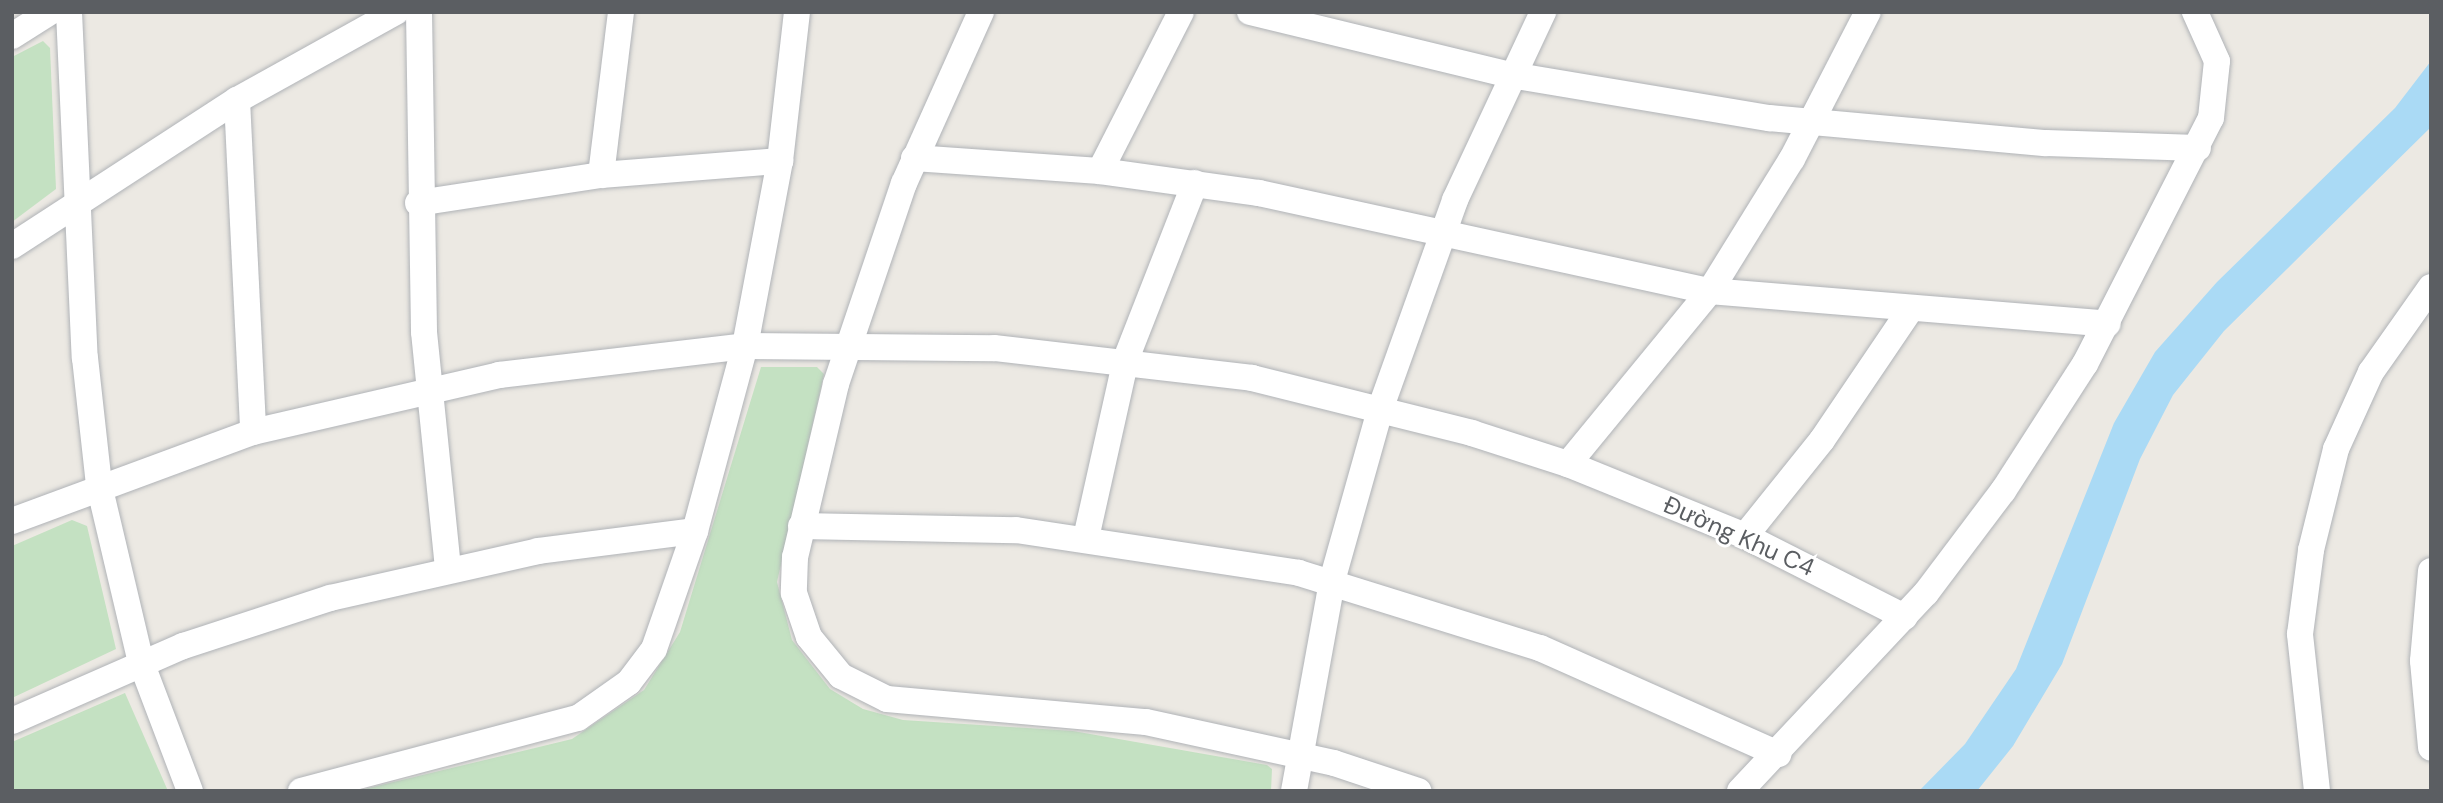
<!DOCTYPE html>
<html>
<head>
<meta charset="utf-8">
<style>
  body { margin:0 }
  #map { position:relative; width:2443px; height:803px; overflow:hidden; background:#ece9e3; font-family:"DM Sans",sans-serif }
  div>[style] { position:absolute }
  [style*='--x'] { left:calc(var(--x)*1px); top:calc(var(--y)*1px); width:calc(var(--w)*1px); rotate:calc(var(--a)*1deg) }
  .green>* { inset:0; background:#c4e1c2 }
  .water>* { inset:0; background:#aadaf5 }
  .roads { filter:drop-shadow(0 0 2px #b0b3b7) drop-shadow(0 0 2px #b0b3b7) }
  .minor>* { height:26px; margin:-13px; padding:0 13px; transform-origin:13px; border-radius:13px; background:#fff }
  span { translate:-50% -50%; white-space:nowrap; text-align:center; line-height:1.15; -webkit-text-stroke:6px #fff; paint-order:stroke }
  .street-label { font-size:24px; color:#5b5e62 }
  .frame { position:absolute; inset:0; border:14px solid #5b5e62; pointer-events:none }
</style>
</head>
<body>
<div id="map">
  <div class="green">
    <div style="clip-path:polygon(43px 41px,50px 48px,56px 189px,12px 222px,12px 57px)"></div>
    <div style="clip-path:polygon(761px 367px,817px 367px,824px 374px,777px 582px,792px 640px,830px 689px,863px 709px,903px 720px,1073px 731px,1267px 765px,1272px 769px,1271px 791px,356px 791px,572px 739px,644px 690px,680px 632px)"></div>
    <div style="clip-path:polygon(72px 520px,87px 526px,116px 649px,12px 698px,12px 546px)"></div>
    <div style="clip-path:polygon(125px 693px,168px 791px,12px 791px,12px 742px)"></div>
  </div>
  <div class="water">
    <div style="clip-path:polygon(2431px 61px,2431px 127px,2224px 331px,2173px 395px,2140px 459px,2062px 664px,2013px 746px,1977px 791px,1919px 791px,1965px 744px,2016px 669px,2114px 423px,2155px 352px,2217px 282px,2395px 108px)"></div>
  </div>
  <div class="roads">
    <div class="minor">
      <div style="--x:69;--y:12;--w:346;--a:87.4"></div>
      <div style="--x:85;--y:358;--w:128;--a:83.7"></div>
      <div style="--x:99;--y:485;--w:182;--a:76.7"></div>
      <div style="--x:141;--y:662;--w:138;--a:69.2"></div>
      <div style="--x:419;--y:12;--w:320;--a:89.1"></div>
      <div style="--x:424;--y:332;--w:238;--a:84.2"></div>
      <div style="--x:981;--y:12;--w:188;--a:114.2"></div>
      <div style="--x:904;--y:183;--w:212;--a:108.7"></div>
      <div style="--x:836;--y:384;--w:178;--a:103.3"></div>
      <div style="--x:795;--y:557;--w:36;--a:92"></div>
      <div style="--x:794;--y:593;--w:46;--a:71.2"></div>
      <div style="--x:809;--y:637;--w:50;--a:50.6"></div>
      <div style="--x:841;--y:676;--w:51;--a:26.6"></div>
      <div style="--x:887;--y:699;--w:260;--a:5.1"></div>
      <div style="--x:1146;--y:722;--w:192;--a:12.3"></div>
      <div style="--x:1334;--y:763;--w:89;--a:18.4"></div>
      <div style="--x:1250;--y:12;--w:268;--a:13.6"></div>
      <div style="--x:1511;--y:75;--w:262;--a:9.5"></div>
      <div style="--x:1769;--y:118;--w:278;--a:5.2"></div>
      <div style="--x:2046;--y:143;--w:152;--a:1.9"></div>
      <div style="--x:12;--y:36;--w:45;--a:-32.3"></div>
      <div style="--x:237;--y:100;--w:332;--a:87.2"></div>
      <div style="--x:914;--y:158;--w:186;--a:4"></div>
      <div style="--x:1100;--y:171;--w:161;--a:7.9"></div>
      <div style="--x:1259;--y:193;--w:462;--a:12.3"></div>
      <div style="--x:1710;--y:291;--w:399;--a:4.7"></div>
      <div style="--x:1100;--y:171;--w:178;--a:-63"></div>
      <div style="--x:601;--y:175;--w:164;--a:-83"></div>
      <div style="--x:418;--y:203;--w:185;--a:-8.7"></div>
      <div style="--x:601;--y:175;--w:180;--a:-4.5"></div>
      <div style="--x:12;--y:246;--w:268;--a:-33"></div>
      <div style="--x:237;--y:100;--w:182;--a:-29"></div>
      <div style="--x:1568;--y:464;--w:224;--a:-50.6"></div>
      <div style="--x:1710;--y:291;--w:155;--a:-58.2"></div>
      <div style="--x:1792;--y:159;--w:165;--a:-62.7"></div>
      <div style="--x:12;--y:521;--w:257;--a:-20.3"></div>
      <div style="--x:253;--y:432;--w:253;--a:-13"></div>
      <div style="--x:499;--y:375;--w:248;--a:-6.7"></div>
      <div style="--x:745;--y:346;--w:249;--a:0.5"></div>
      <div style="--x:994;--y:348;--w:260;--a:6.6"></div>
      <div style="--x:1252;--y:378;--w:227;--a:14"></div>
      <div style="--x:1472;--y:433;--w:101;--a:17.9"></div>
      <div style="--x:1568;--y:464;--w:191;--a:22.1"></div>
      <div style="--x:1745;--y:536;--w:179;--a:26.9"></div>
      <div style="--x:801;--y:526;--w:215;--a:1.1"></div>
      <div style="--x:1016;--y:530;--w:286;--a:8.6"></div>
      <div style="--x:1299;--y:573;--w:252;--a:17.3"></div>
      <div style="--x:1540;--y:648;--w:261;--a:24"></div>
      <div style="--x:1745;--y:536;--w:123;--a:-51.3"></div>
      <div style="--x:1822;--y:440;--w:157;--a:-55.9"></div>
      <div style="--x:1086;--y:538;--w:183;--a:-77.4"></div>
      <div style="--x:1126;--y:359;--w:189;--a:-68.6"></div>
      <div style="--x:2431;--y:571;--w:90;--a:95.1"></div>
      <div style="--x:2423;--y:661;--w:87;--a:84.7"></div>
      <div style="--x:12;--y:721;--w:187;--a:-23.7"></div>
      <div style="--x:183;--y:646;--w:155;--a:-18.1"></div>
      <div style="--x:330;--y:598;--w:213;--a:-12.7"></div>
      <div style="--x:538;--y:551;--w:158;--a:-7.3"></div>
      <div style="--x:301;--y:791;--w:286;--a:-14.8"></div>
      <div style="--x:578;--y:718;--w:62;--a:-35.2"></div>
      <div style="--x:629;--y:682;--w:41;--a:-52.9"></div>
      <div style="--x:654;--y:649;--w:125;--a:-70.8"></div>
      <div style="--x:695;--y:531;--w:192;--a:-74.9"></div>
      <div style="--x:745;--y:346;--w:188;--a:-79.3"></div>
      <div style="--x:780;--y:161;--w:150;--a:-83.5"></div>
      <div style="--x:1294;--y:791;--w:213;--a:-79.7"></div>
      <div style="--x:1332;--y:581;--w:181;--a:-74.3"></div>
      <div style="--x:1381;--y:407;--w:220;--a:-70.3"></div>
      <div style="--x:1455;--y:200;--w:208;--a:-64.9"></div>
      <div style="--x:1740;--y:791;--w:272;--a:-46.8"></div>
      <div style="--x:1926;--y:593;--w:128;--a:-53"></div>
      <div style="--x:2003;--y:491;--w:151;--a:-57.2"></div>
      <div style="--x:2085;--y:364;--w:276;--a:-62.9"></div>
      <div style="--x:2211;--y:118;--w:57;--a:-84"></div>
      <div style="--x:2217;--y:61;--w:54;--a:-114.2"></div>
      <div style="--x:2317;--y:791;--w:158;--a:-96.2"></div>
      <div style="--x:2300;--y:634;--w:85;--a:-82.5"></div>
      <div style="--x:2311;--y:550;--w:104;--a:-76.1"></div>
      <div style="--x:2336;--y:449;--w:85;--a:-65.6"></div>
      <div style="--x:2371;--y:372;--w:104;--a:-54.8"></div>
    </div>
  </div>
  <div class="street-label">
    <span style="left:1739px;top:536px;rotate:24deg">Đường Khu C4</span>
  </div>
  <div class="frame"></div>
</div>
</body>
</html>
